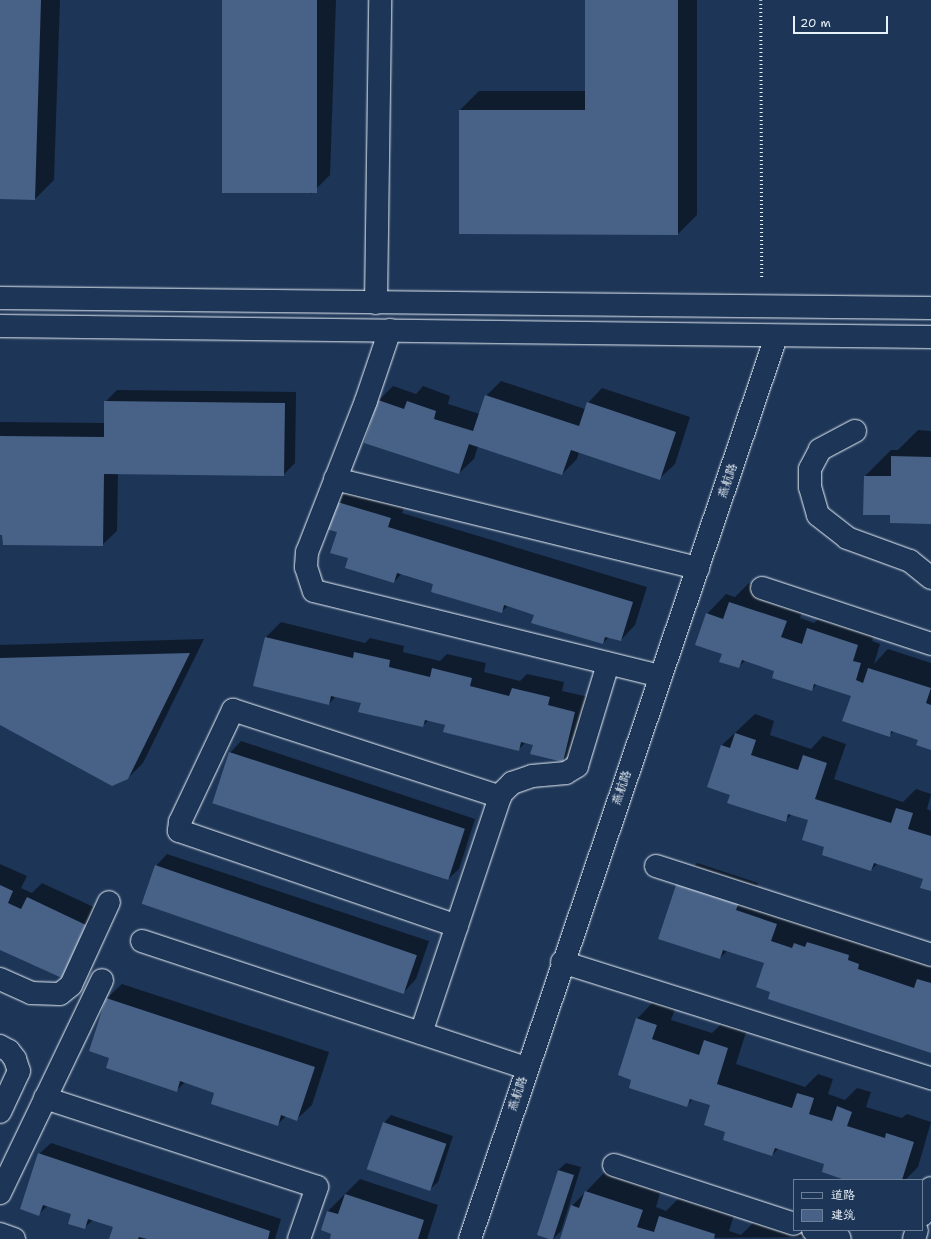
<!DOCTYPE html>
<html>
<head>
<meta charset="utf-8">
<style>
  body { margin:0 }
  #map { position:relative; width:931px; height:1239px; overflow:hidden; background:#1d3557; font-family:"Shantell Sans","LXGW WenKai TC",sans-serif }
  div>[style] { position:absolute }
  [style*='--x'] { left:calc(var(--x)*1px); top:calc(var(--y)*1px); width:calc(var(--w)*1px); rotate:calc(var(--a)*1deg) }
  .shadow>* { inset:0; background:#0007 }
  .building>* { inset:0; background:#486186; transform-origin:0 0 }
  .path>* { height:2.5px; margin-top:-1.25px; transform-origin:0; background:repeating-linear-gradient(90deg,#e8f1f8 0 1px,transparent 0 4px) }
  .roads { filter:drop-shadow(0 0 1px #e8f1f8) drop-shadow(0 0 1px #e8f1f8) }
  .minor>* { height:22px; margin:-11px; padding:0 11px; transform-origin:11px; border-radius:11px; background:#1d3557 }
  span { translate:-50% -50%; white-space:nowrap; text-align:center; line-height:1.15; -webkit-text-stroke:3px #1d3557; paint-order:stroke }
  .street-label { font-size:12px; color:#e8f1f8 }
  .legend { position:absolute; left:793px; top:1179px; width:130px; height:52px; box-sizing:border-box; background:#1d3557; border:1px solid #6e8097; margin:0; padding:5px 7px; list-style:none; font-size:12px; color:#e8f1f8 }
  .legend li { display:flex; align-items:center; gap:8px; height:20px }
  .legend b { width:20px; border:1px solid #6e8097 }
  .scale { position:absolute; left:793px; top:16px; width:95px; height:18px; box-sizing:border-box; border:2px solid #e8f1f8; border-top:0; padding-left:5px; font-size:12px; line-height:14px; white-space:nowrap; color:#e8f1f8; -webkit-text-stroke:3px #1d3557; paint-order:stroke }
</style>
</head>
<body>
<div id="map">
  <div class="shadow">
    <div style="clip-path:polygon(0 0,60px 0,54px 180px,35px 199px,0 198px)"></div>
    <div style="clip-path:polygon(223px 0,336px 0,330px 175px,311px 194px)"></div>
    <div style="clip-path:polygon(586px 0,697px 0,697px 215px,678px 234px,460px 110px,479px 91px,586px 91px)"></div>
    <div style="clip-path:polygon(501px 381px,585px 409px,588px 403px,602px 388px,690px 417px,675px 464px,660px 478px,579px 452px,577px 459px,562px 474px,478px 446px,474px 459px,459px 473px,378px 401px,393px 386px,416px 394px,423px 386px,450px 396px,448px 404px,480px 414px,486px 396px)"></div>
    <div style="clip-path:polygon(117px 390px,296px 392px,295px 463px,283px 475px,118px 473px,117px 531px,102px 545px,0 534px,0 422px,105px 423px,106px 401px)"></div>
    <div style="clip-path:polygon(918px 430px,931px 431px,931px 523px,891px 514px,864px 514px,865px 476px,891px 450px,898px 450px)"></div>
    <div style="clip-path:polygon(350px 487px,405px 504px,402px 513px,647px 587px,635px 625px,621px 640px,609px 637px,603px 643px,535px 614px,508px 606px,501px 612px,434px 583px,402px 573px,394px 582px,349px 557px,338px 532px,335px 502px)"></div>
    <div style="clip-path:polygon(749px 583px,805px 602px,800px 618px,814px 623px,828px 609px,877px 625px,872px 641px,880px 644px,874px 664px,888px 649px,931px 663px,931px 749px,919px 739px,894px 731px,889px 736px,852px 695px,817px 684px,812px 689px,775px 670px,746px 660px,738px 667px,723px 653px,707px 614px,726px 594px,735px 597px)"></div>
    <div style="clip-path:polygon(281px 622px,365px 643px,370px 638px,404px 646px,403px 652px,440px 661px,447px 654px,486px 663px,484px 672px,520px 681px,527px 674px,564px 682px,562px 691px,589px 697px,578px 746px,563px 760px,534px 744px,526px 742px,518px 750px,429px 720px,422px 726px,362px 702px,336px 696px,329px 704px,254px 686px,266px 637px)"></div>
    <div style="clip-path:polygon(204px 639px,143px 763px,128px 778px,0 724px,0 645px)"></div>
    <div style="clip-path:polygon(755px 714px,774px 721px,770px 735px,811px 749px,823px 736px,846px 744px,834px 779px,903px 802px,916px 789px,931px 794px,927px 809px,931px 811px,931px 890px,924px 878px,878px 863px,871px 870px,826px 846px,810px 820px,792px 814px,785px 821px,731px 794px,722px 745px)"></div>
    <div style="clip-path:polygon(241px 741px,475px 819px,459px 869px,447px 880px,230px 753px)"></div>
    <div style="clip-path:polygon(167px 854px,429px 941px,416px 979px,405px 991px,156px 866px)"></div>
    <div style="clip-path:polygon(697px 863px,758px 883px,755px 891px,796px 904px,790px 921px,811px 928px,814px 924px,878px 945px,877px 949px,931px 966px,931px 1052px,765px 963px,728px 950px,720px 958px,677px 883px)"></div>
    <div style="clip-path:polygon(0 864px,27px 876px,21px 888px,32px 893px,42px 883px,100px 910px,76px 962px,62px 977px,0 949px)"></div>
    <div style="clip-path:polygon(122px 984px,329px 1052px,312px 1105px,297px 1119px,286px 1116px,277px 1125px,215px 1092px,185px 1082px,176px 1091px,111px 1057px,107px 998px)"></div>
    <div style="clip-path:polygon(656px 999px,676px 1006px,671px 1020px,712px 1033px,724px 1021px,747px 1029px,736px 1064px,805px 1087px,818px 1074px,833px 1079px,828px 1094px,845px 1100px,857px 1088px,871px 1092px,866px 1107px,902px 1118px,907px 1114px,931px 1122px,918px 1167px,905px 1180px,849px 1180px,826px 1163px,779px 1148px,772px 1155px,727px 1131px,711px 1104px,693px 1099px,687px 1105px,632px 1079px,637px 1019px)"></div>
    <div style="clip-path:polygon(391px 1115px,453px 1136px,438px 1182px,430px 1189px,384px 1123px)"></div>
    <div style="clip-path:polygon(51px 1143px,281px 1219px,275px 1239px,111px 1239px,114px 1227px,93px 1220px,84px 1228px,72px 1213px,48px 1205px,39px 1214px,39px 1154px)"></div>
    <div style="clip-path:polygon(566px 1163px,581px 1167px,561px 1231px,553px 1239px,558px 1170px)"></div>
    <div style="clip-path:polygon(605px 1172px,661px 1190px,656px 1207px,666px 1211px,680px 1197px,734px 1215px,729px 1231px,741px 1235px,756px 1220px,809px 1237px,561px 1239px,572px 1206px)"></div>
    <div style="clip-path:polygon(360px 1179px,438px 1205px,427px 1239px,331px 1239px,333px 1233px,328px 1211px)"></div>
  </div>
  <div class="building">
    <div style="clip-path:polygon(0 0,41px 0,35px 200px,0 199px)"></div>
    <div style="left:222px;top:0;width:95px;height:193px"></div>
    <div style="clip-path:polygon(585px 0,678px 0,678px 235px,459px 234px,459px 110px,585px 110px)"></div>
    <div style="clip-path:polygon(485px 395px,579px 426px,587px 402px,676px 432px,660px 480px,571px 450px,562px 475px,469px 444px,459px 474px,364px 443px,378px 400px,404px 409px,407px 401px,436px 411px,434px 419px,473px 431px)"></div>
    <div style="clip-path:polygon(104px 401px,285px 403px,284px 476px,104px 474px,103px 546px,3px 545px,2px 535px,0 535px,0 436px,104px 437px)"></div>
    <div style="clip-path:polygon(891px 456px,931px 457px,931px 524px,890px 523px,890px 515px,863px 515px,864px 476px,891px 476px)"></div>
    <div style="clip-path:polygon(334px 501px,391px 518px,388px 527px,633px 602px,621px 641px,605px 637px,603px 644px,531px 623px,534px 615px,504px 605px,502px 613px,431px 592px,433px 584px,397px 573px,394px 583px,345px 568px,348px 558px,330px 553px,337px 532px,326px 529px)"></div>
    <div style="clip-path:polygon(729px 602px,787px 621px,781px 637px,802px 644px,807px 628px,858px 645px,853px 661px,861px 663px,856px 680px,863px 683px,868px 668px,931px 688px,926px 703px,931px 705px,931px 750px,916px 745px,918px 740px,891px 731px,890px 737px,842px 721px,851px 696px,814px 684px,812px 691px,772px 678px,774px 671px,742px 660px,739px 668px,719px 662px,722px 654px,695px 645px,706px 613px,723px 619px)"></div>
    <div style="clip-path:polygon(265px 637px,353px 658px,354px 652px,390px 660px,389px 667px,430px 677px,432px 668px,472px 678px,470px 686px,509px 696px,512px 688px,550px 697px,548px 705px,575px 712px,563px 762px,530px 754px,533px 745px,521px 742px,519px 751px,443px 732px,445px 725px,425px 720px,423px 727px,358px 712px,361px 703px,331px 696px,329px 705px,253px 686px)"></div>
    <div style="clip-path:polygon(190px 653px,128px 779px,112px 786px,0 725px,0 658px)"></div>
    <div style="clip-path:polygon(735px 733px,756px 740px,751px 755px,798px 770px,803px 755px,827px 763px,815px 799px,891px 823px,896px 808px,913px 813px,908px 829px,931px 836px,931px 891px,920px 888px,923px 879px,874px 863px,871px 871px,822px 855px,824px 847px,802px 840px,808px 820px,788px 814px,786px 822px,727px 803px,730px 795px,707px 787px,721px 745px,730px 748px)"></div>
    <div style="left:229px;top:752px;width:248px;height:54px;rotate:18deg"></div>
    <div style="left:155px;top:865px;width:277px;height:41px;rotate:19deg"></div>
    <div style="clip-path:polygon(677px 882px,739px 902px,736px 910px,777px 924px,771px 941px,792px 948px,794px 943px,805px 947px,807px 942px,849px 955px,848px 960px,859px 964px,858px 969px,914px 988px,917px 979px,931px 983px,931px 1053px,768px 999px,770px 992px,756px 987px,764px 963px,723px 950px,720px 959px,658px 939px)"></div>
    <div style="clip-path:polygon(0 885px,13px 891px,8px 903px,21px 909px,27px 897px,86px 925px,62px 978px,0 950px)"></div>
    <div style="clip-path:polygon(106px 998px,315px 1067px,297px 1121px,281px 1115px,278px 1126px,211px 1104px,214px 1093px,180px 1081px,177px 1092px,106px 1068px,109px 1058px,89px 1051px)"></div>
    <div style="clip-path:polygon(636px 1018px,657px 1025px,652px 1039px,699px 1055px,704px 1040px,728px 1048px,717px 1084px,792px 1108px,797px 1093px,814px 1098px,809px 1114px,832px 1121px,837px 1106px,852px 1112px,847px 1126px,885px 1138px,886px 1133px,914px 1142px,902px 1180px,845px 1180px,822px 1172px,824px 1164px,775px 1148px,772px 1156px,723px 1140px,725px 1132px,704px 1125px,710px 1105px,690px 1099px,687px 1107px,629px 1088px,631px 1080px,618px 1075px)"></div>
    <div style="left:383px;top:1122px;width:67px;height:50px;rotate:19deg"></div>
    <div style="clip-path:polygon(38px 1153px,270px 1231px,268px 1239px,147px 1239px,139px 1237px,138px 1239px,109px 1239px,113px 1227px,88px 1219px,85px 1229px,68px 1224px,71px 1214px,43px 1205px,39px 1216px,20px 1209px)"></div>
    <div style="clip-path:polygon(558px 1170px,574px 1175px,553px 1239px,549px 1239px,537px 1235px)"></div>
    <div style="clip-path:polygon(585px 1191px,643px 1210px,637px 1227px,654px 1232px,659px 1216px,715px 1234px,714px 1239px,560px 1239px,571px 1205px,579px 1208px)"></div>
    <div style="clip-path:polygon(345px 1194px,424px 1220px,418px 1239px,330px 1239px,331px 1234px,321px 1230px,327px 1211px,338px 1214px)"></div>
  </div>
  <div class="path">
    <div style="--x:761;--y:0;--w:279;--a:89.8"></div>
  </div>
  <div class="roads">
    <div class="minor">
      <div style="--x:0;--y:298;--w:931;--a:0.62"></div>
      <div style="--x:376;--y:303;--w:303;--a:-89.2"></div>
      <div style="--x:0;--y:326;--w:931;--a:0.68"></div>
      <div style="--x:390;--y:330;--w:75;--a:108.7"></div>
      <div style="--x:366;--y:401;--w:162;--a:111.3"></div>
      <div style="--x:307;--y:552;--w:15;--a:94"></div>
      <div style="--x:306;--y:567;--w:25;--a:72"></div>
      <div style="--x:314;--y:591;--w:357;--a:13.8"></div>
      <div style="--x:855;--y:431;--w:40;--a:152"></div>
      <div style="--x:820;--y:450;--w:21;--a:118"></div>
      <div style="--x:810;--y:469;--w:18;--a:90"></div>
      <div style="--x:810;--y:487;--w:29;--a:74"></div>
      <div style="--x:818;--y:515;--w:37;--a:38"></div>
      <div style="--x:847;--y:538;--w:67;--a:20.1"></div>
      <div style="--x:910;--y:561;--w:27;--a:39"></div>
      <div style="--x:335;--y:479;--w:374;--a:13.8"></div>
      <div style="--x:762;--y:588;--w:178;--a:18.3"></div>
      <div style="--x:656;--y:866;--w:289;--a:17.9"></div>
      <div style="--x:457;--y:926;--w:294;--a:-161.1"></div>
      <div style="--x:179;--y:831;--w:9;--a:-84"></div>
      <div style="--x:180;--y:822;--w:124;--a:-64.7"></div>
      <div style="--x:233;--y:710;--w:281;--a:18"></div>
      <div style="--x:142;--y:941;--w:405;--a:18.3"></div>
      <div style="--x:562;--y:962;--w:387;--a:17.5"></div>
      <div style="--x:0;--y:979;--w:34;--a:24"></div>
      <div style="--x:31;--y:993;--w:29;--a:2"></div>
      <div style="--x:60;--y:994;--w:14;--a:-39"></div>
      <div style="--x:71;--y:985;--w:91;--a:-65.4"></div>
      <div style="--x:421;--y:1033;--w:252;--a:-71.5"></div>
      <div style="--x:501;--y:794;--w:16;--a:-45"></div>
      <div style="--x:512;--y:783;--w:21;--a:-19"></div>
      <div style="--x:532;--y:776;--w:34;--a:-5"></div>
      <div style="--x:566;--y:773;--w:13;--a:-32"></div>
      <div style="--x:577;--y:766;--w:107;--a:-73.1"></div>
      <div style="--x:0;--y:1046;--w:10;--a:29"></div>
      <div style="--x:9;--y:1051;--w:10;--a:53"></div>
      <div style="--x:15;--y:1059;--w:13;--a:72"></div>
      <div style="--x:19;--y:1071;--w:45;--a:114.9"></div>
      <div style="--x:45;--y:1098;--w:286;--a:18.1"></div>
      <div style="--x:317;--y:1187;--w:55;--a:109.1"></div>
      <div style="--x:614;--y:1165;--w:189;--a:18.1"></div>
      <div style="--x:0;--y:1193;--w:236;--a:-64.4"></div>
      <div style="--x:922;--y:1215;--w:28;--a:-72"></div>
      <div style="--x:813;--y:1230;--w:28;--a:18"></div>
      <div style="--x:0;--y:1234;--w:15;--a:20"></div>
      <div style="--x:470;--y:1239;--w:952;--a:-71.26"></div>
      <div style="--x:914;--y:1239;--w:9;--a:-72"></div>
    </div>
  </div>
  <div class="street-label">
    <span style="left:728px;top:481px;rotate:-71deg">燕航路</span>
    <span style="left:622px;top:788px;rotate:-71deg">燕航路</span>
    <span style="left:518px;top:1094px;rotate:-71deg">燕航路</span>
  </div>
  <ul class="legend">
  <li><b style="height:5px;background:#1d3557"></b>道路</li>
  <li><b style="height:11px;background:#486186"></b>建筑</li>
  </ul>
  <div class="scale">20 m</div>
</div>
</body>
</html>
